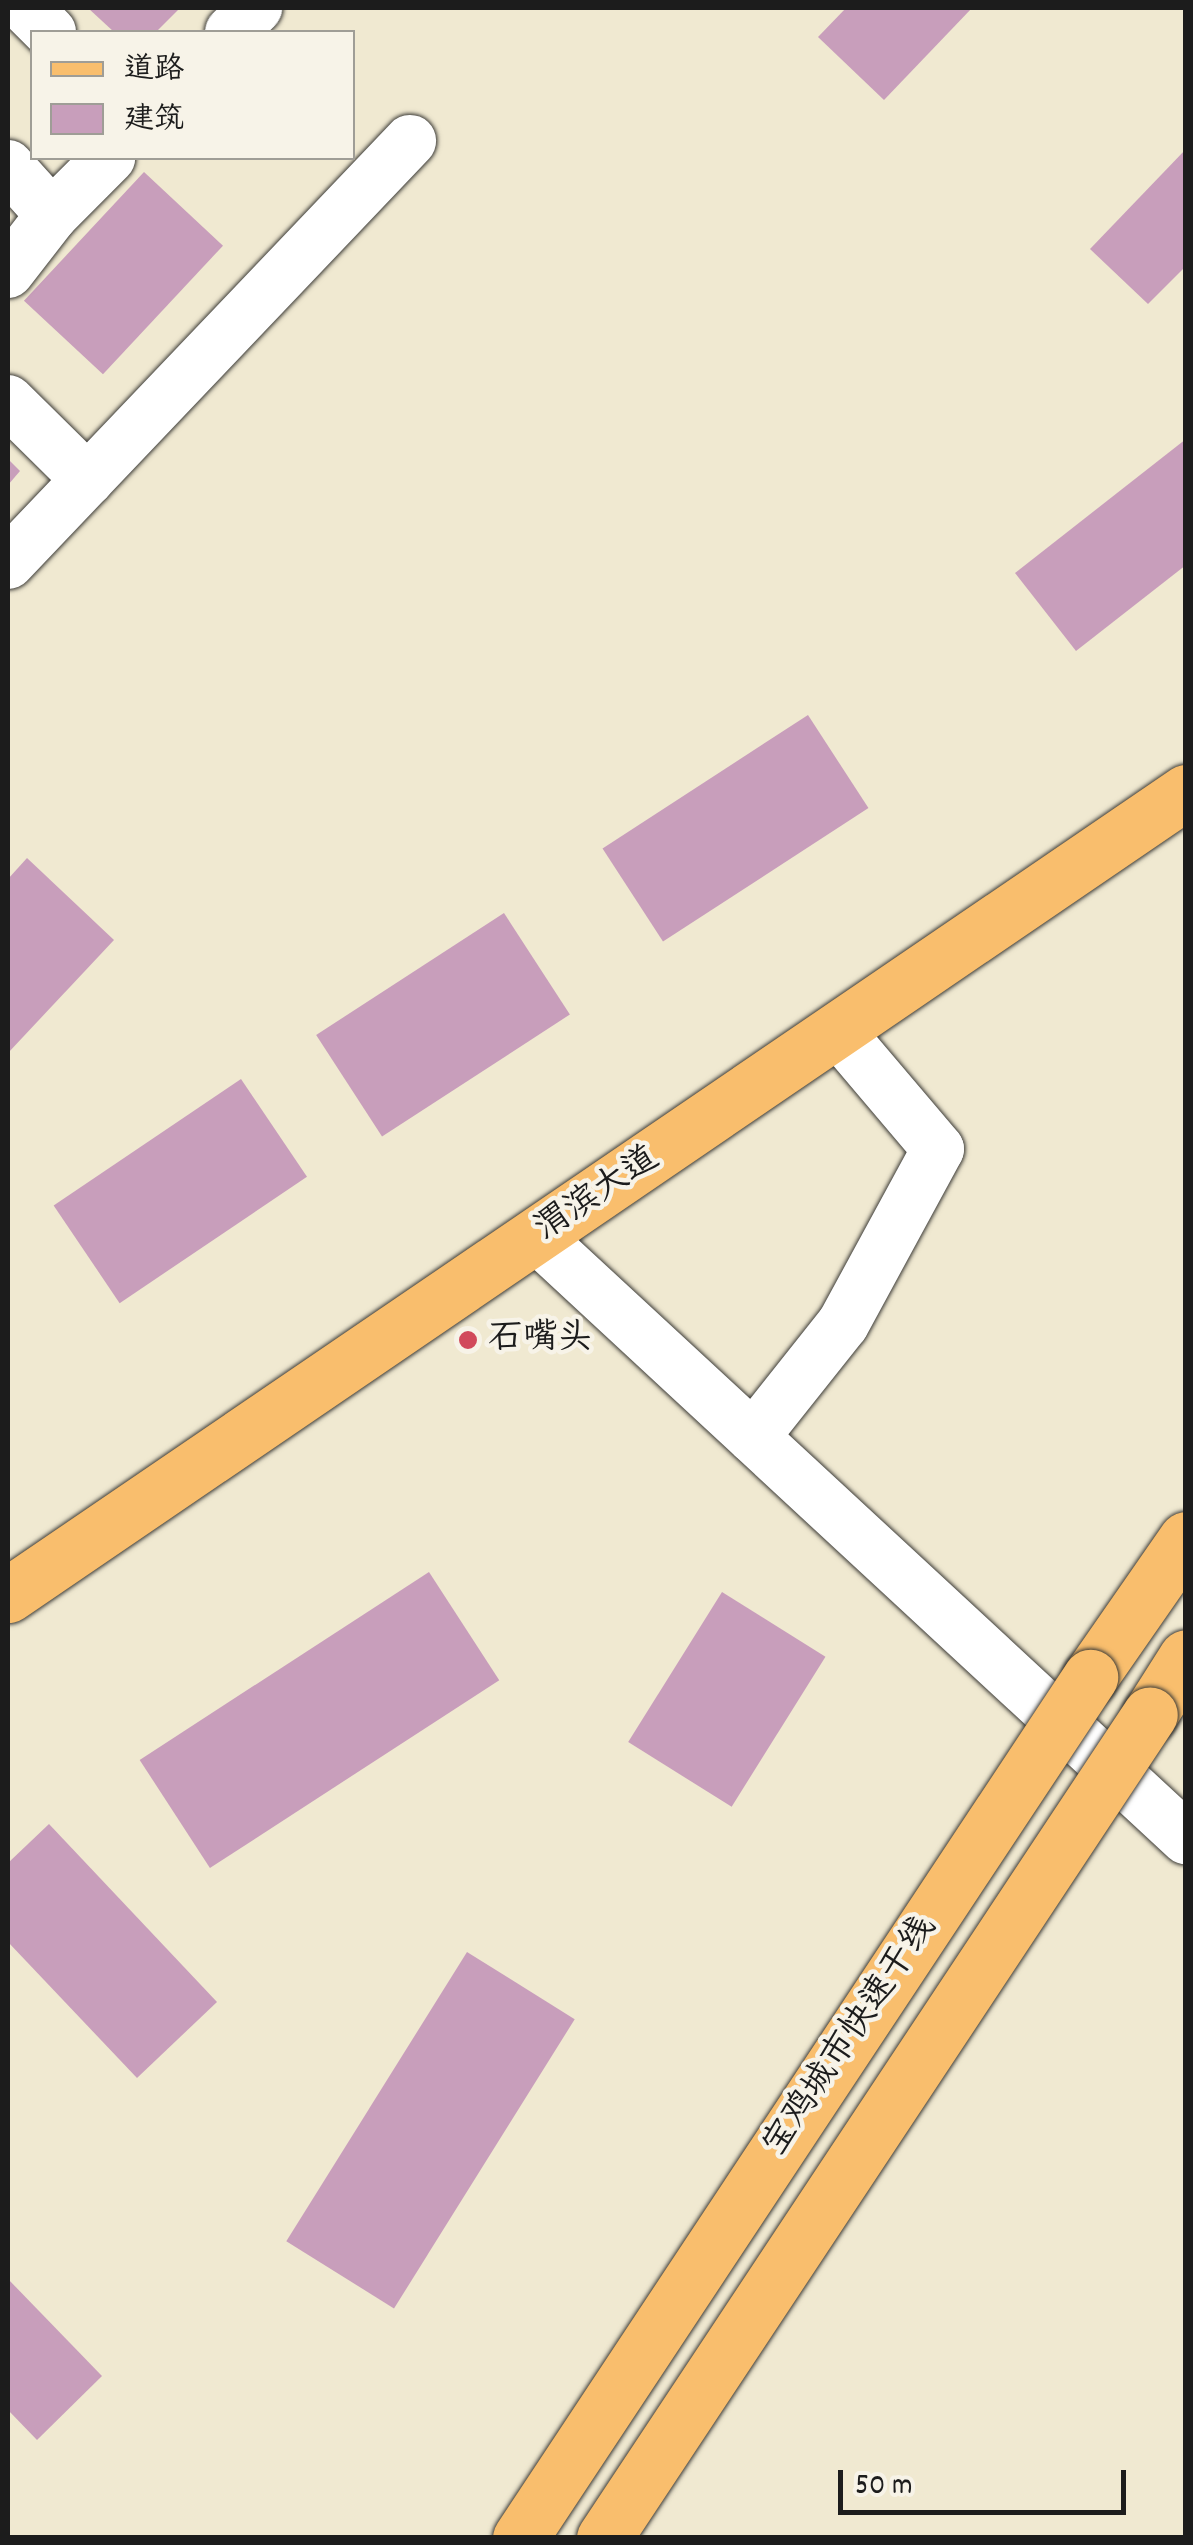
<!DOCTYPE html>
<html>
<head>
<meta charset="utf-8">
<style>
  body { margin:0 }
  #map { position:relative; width:1193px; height:2545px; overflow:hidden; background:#f0e9d1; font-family:Dekko,"LXGW WenKai TC",sans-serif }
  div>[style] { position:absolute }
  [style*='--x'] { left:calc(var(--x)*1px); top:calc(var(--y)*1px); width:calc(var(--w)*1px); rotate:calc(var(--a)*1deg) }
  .building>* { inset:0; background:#c89ebb; transform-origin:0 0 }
  .roads { filter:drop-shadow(0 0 2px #3c3b37) drop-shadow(0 0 2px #3c3b37) }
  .minor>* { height:52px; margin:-26px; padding:0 26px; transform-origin:26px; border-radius:26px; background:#fff }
  .major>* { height:55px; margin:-27.5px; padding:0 27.5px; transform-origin:27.5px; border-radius:27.5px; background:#f9be6d }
  .highway>* { height:55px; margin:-27.5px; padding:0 27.5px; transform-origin:27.5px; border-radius:27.5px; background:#f9be6d }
  .bridges { filter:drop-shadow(0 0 2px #3c3b37) drop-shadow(0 0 2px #3c3b37) }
  .highway-bridge>* { height:55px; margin:-27.5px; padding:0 27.5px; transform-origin:27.5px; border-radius:27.5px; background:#f9be6d }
  .dots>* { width:28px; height:28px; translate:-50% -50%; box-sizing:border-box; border:5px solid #f7f3e8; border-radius:50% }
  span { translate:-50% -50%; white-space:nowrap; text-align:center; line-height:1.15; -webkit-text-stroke:9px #f7f3e8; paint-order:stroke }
  .street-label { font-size:35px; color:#1c1c1c }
  .poi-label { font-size:35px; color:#1c1c1c }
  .left { translate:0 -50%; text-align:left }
  .frame { position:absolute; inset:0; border:10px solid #1c1c1c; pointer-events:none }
  .legend { position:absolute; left:30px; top:30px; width:325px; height:130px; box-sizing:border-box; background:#f7f3e8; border:2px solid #9f9d96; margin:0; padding:12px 18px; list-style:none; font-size:30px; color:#1c1c1c }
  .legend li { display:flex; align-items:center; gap:20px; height:50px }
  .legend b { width:50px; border:2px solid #9f9d96 }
  .scale { position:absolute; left:838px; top:2470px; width:288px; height:45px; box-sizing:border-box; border:5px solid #1c1c1c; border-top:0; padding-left:12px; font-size:30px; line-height:35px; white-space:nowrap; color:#1c1c1c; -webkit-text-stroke:8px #f7f3e8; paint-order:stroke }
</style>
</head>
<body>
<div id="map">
  <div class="building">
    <div style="clip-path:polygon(88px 8px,180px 8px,156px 32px,114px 32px)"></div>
    <div style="clip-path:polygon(846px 8px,972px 8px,884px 100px,818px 37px)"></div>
    <div style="clip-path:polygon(1186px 149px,1186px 266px,1148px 304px,1090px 249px)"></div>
    <div style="left:144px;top:172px;width:108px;height:176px;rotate:43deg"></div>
    <div style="clip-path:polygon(1186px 439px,1186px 565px,1076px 651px,1015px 573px)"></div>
    <div style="clip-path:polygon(8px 459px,20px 471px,8px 485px)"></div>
    <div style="left:808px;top:715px;width:111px;height:245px;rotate:57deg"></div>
    <div style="clip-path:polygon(27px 858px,114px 940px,8px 1053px,8px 879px)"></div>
    <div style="left:504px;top:913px;width:121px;height:224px;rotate:57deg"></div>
    <div style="left:241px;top:1079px;width:118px;height:226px;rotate:56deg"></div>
    <div style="left:429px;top:1572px;width:129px;height:345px;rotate:57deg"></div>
    <div style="left:722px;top:1592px;width:122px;height:177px;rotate:32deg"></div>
    <div style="clip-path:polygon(49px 1824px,217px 2002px,137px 2078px,8px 1942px,8px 1863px)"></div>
    <div style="left:467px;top:1952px;width:127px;height:341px;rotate:32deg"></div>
    <div style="clip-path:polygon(8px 2279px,102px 2376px,37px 2440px,8px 2410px)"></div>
  </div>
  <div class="roads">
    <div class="minor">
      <div style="--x:26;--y:8;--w:34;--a:45"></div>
      <div style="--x:231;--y:32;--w:35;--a:-44"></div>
      <div style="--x:8;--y:166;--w:66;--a:48.1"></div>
      <div style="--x:52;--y:215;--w:72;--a:127.7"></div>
      <div style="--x:52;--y:215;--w:81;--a:-45"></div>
      <div style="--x:8;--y:401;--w:112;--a:44.6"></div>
      <div style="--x:8;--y:563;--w:583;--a:-46.39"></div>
      <div style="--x:537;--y:1237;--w:885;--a:42.8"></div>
      <div style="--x:753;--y:1437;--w:144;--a:-51.5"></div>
      <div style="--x:843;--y:1324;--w:199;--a:-61.5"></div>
      <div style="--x:938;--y:1149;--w:155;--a:-130.3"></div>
    </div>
    <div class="major">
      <div style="--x:8;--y:1595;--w:1426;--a:-34.28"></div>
    </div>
    <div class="highway">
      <div style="--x:1090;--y:1677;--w:168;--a:-55.2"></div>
      <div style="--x:1150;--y:1714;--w:67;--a:-57.7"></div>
    </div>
  </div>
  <div class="bridges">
    <div class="highway-bridge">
      <div style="--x:520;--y:2538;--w:1033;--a:-56.49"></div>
      <div style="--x:604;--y:2538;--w:988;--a:-56.47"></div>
    </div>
  </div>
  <div class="dots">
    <div style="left:468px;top:1340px;background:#d1495b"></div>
  </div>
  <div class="street-label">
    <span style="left:598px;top:1195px;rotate:-34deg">渭滨大道</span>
    <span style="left:851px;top:2037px;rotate:-56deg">宝鸡城市快速干线</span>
  </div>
  <div class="poi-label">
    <span class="left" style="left:488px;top:1340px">石嘴头</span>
  </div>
  <div class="frame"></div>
  <ul class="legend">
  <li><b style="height:12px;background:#f9be6d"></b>道路</li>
  <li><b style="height:28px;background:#c89ebb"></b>建筑</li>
  </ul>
  <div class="scale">50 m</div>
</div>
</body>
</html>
